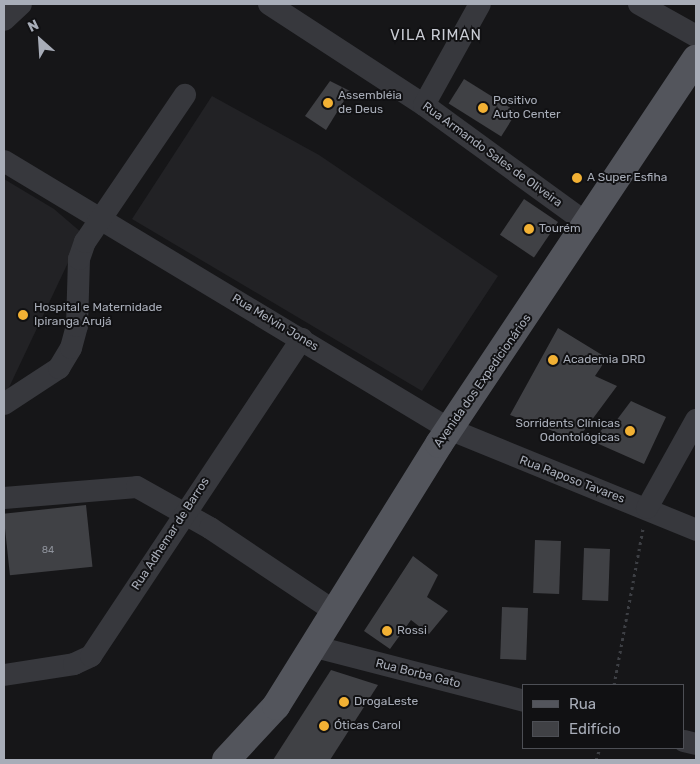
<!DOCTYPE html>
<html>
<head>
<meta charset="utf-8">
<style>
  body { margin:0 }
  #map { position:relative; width:700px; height:764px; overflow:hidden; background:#161618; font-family:Rubik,sans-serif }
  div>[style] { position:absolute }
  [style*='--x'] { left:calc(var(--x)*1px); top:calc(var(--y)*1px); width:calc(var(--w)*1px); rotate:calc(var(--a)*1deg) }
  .built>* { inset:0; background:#222225 }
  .building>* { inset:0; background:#404145; transform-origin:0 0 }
  .path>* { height:3px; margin-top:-1.5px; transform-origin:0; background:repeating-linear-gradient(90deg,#3d3f44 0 2.5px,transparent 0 6.5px) }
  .minor>* { height:22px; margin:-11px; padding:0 11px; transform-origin:11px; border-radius:11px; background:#37383d }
  .major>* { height:28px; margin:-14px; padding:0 14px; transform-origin:14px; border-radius:14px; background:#53555c }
  .dots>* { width:14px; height:14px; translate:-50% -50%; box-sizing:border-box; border:2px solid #111113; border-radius:50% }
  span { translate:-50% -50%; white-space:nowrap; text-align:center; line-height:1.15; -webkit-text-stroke:4px #111113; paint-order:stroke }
  .number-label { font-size:10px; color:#8e929b }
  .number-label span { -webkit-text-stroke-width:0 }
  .poi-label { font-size:12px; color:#a8adb8 }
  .left { translate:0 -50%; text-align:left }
  .right { translate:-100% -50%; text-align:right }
  .street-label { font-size:12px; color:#a8adb8 }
  .quarter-label { font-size:15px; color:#c9ccd4; letter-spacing:1px }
  .frame { position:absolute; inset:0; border:5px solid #a8adb8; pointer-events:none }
  .legend { position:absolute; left:522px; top:684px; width:162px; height:65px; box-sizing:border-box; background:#111113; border:1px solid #4d4f55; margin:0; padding:6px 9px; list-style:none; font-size:15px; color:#a8adb8 }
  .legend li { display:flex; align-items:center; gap:10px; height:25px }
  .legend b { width:25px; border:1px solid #4d4f55 }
  .north { position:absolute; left:15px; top:15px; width:50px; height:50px; -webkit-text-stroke:4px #111113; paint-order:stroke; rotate:334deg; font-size:14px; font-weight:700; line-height:20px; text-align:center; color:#a8adb8 }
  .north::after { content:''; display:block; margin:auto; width:18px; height:22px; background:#a8adb8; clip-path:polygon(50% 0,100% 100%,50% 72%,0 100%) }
</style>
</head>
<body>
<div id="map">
  <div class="built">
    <div style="clip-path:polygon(212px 96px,319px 155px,498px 276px,422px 391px,132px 219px)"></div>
    <div style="clip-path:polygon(4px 179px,54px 209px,82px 233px,4px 398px)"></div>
  </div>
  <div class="building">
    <div style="left:464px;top:79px;width:62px;height:29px;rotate:32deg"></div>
    <div style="clip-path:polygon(330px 81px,350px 91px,326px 130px,305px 116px)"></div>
    <div style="left:524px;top:199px;width:41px;height:43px;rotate:34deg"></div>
    <div style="clip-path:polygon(558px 328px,607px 358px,595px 376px,617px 386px,577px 440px,510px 415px)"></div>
    <div style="clip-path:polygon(631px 401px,666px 417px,644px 464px,592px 441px,611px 419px,616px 421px)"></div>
    <div style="left:86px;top:505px;width:62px;height:83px;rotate:84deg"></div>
    <div style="left:535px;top:540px;width:26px;height:53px;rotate:2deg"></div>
    <div style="left:584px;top:548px;width:26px;height:52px;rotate:2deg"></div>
    <div style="clip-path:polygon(413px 556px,438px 575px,427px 597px,448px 611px,429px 634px,411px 620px,390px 649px,364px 631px)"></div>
    <div style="left:502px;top:607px;width:26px;height:52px;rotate:2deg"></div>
    <div style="clip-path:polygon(331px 670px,378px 685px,330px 760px,273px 760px)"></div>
  </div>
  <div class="path">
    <div style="--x:614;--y:685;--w:160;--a:-79.5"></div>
    <div style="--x:596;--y:760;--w:13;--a:-72"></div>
  </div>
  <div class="minor">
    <div style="--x:269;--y:4;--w:185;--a:33.1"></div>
    <div style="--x:424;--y:105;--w:204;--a:36"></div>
    <div style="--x:639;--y:4;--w:65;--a:29.3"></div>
    <div style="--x:4;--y:20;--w:23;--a:-43"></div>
    <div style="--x:424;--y:105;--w:115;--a:-61"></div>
    <div style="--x:4;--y:161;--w:519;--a:31.06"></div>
    <div style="--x:449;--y:429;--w:267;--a:22.2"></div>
    <div style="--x:4;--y:404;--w:66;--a:-33.2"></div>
    <div style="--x:59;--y:368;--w:23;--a:-59"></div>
    <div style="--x:71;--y:348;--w:23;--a:-75"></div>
    <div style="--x:77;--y:326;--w:67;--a:-88.3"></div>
    <div style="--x:79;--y:259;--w:18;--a:-71"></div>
    <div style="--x:85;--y:242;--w:178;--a:-55.8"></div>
    <div style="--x:4;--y:498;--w:133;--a:-4.7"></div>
    <div style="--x:137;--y:487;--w:84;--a:29.3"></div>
    <div style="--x:210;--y:528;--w:149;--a:33.8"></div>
    <div style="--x:647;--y:508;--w:101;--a:-60.9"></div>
    <div style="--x:312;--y:646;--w:219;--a:14.5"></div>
    <div style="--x:4;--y:675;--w:71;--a:-8.9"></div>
    <div style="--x:74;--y:664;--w:19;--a:-25"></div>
    <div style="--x:91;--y:656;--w:381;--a:-56.4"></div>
    <div style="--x:684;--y:741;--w:12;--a:14"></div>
  </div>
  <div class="major">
    <div style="--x:226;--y:760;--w:74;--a:-47.2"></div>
    <div style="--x:276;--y:706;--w:309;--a:-58.1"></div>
    <div style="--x:439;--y:444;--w:463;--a:-56.3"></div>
  </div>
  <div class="dots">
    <div style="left:328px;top:103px;background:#f2b134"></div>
    <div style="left:483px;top:108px;background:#f2b134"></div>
    <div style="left:577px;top:178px;background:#f2b134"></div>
    <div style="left:529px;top:229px;background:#f2b134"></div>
    <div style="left:23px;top:315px;background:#f2b134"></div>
    <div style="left:553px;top:360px;background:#f2b134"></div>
    <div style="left:630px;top:431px;background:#f2b134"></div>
    <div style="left:387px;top:631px;background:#f2b134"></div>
    <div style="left:344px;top:702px;background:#f2b134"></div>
    <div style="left:324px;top:726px;background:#f2b134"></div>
  </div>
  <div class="number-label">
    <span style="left:48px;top:551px">84</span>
  </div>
  <div class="poi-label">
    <span class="left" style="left:338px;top:103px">Assembléia<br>de Deus</span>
    <span class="left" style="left:493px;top:108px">Positivo<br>Auto Center</span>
    <span class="left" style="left:587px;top:178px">A Super Esfiha</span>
    <span class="left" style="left:539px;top:229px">Tourém</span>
    <span class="left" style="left:34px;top:315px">Hospital e Maternidade<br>Ipiranga Arujá</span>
    <span class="left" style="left:563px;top:360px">Academia DRD</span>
    <span class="right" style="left:620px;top:431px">Sorridents Clínicas<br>Odontológicas</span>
    <span class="left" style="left:397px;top:631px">Rossi</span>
    <span class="left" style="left:354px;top:702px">DrogaLeste</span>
    <span class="left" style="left:334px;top:726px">Óticas Carol</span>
  </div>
  <div class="street-label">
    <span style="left:492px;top:155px;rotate:36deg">Rua Armando Sales de Oliveira</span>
    <span style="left:275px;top:323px;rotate:31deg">Rua Melvin Jones</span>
    <span style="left:483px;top:381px;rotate:-55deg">Avenida dos Expedicionários</span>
    <span style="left:572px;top:480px;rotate:21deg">Rua Raposo Tavares</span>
    <span style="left:171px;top:534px;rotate:-57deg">Rua Adhemar de Barros</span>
    <span style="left:418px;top:674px;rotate:14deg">Rua Borba Gato</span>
  </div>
  <div class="quarter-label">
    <span style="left:436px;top:36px">VILA RIMAN</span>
  </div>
  <div class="frame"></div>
  <ul class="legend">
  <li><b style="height:6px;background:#53555c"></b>Rua</li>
  <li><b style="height:14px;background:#404145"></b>Edifício</li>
  </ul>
  <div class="north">N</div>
</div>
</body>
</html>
